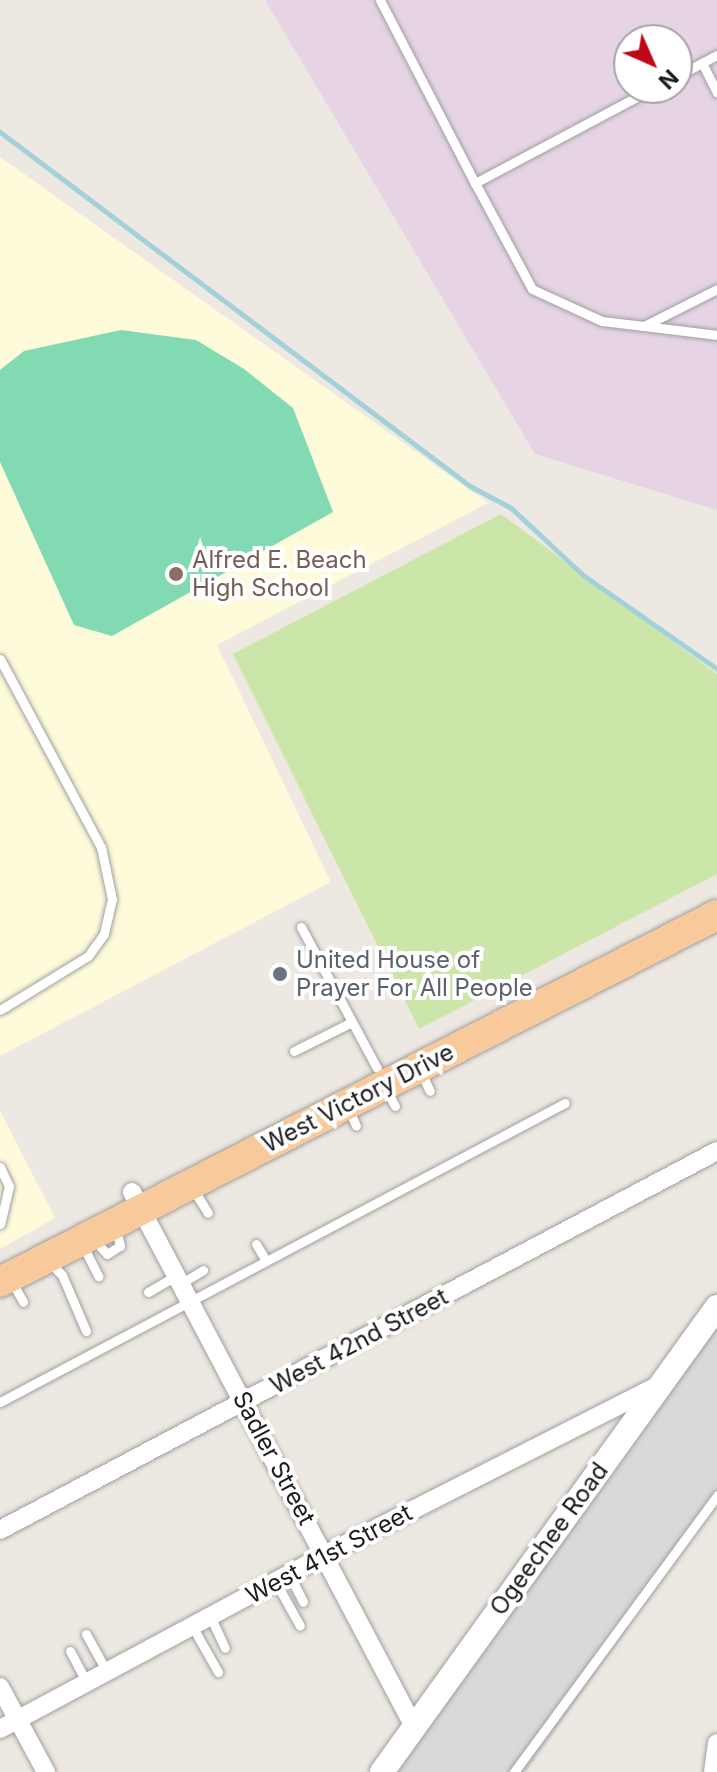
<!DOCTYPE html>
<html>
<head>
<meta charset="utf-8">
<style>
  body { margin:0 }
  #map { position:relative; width:717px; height:1772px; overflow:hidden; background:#ede8e1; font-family:Inter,sans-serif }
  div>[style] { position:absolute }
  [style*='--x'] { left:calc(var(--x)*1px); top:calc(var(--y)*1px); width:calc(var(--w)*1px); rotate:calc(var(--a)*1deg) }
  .residential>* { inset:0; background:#dad9d9 }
  .industrial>* { inset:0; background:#e6d4e4 }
  .education>* { inset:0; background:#fefbda }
  .grass>* { inset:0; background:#cbe6a8 }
  .pitch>* { inset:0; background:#81dab1 }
  .stream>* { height:5px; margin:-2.5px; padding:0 2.5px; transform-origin:2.5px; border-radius:2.5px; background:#a3d1da }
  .roads { filter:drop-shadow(0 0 2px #a0a0a0) drop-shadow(0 0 2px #a0a0a0) }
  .service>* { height:9px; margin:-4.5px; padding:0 4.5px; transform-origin:4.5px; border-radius:4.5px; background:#fff }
  .minor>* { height:18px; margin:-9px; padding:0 9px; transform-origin:9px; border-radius:9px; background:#fff }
  .tertiary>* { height:24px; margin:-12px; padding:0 12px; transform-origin:12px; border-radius:12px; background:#fff }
  .primary>* { height:30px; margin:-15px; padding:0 15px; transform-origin:15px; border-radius:15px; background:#f8c99b }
  .dots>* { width:22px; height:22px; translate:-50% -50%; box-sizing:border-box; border:4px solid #fff; border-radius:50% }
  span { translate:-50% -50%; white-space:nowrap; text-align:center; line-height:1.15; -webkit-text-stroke:8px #fff; paint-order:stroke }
  .education-label { font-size:24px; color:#785e54 }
  .left { translate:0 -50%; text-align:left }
  .worship-label { font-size:24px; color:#5b616d }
  .street-label { font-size:24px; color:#1c1c1c }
  .north { position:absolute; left:613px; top:24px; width:80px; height:80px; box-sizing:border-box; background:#fff; border:2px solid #a4a4a4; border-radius:50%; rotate:135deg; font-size:22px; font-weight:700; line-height:32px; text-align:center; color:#1c1c1c }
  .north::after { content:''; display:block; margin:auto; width:28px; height:36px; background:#c10715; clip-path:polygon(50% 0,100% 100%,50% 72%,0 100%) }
</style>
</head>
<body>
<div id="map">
  <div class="residential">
    <div style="clip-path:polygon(717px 1327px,717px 1502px,526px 1772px,397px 1772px)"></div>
  </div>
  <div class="industrial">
    <div style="clip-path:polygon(evenodd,265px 0,717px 0,717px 510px,535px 454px,265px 0,629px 40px,677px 40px,677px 88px,629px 88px,629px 40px)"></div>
  </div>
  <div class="education">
    <div style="clip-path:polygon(0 157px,488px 503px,217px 645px,331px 882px,0 1056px)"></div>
    <div style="clip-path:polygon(0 1111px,55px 1218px,0 1249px)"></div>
  </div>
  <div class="grass">
    <div style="clip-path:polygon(501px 514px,717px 674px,717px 874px,419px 1029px,233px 654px)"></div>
  </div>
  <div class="pitch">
    <div style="clip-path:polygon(121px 330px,196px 340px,244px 369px,293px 408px,333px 512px,112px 636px,74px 625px,0 462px,0 370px,24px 351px)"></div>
  </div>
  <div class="stream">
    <div style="--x:0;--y:132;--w:588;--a:36.99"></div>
    <div style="--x:470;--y:486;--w:47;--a:28.2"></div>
    <div style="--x:511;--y:508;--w:98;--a:42.9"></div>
    <div style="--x:583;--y:575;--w:164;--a:35"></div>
  </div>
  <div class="roads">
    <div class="service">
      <div style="--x:380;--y:0;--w:206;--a:62.6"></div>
      <div style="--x:475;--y:183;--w:203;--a:-28"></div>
      <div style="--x:702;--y:63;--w:33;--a:63"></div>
      <div style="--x:677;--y:76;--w:45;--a:-27.7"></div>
      <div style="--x:475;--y:183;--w:120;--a:61.7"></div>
      <div style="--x:532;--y:289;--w:77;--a:24.6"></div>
      <div style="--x:602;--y:321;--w:42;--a:6.8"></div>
      <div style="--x:644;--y:326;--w:82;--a:-26.9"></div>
      <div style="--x:644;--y:326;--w:74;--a:7"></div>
      <div style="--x:0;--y:659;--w:213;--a:61.8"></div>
      <div style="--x:101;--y:847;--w:53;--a:78.1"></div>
      <div style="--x:112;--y:899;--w:36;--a:103"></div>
      <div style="--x:104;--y:934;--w:27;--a:126"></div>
      <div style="--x:88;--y:956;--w:103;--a:148.5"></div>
      <div style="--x:301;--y:927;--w:160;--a:61.7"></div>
      <div style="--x:294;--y:1051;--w:65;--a:-26.6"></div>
      <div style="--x:420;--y:1070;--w:23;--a:65"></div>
      <div style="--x:387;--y:1091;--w:17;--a:62"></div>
      <div style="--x:349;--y:1110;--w:17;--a:66"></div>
      <div style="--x:0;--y:1167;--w:21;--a:65"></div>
      <div style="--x:9;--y:1186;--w:39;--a:103"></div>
      <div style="--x:193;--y:1189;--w:28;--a:58"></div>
      <div style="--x:94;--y:1240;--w:19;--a:47"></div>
      <div style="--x:107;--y:1254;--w:15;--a:-32"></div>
      <div style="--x:120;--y:1246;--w:18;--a:-103"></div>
      <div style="--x:256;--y:1244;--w:17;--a:59"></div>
      <div style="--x:83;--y:1246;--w:34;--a:63"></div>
      <div style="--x:50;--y:1263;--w:17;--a:45"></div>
      <div style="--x:62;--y:1275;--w:61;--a:66.8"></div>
      <div style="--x:11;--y:1280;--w:25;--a:61"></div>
      <div style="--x:180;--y:1284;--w:27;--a:-31"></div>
      <div style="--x:148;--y:1292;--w:32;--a:-30"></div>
      <div style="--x:0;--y:1402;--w:639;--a:-27.89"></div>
      <div style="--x:289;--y:1574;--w:31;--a:63"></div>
      <div style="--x:275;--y:1581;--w:51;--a:60.9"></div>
      <div style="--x:210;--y:1616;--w:35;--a:65"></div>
      <div style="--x:192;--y:1626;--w:53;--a:60.5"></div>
      <div style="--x:86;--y:1634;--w:43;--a:61.1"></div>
      <div style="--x:70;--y:1651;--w:36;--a:62"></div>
      <div style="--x:514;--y:1772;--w:343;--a:-53.7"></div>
    </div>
    <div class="minor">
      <div style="--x:132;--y:1192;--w:603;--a:62.2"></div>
      <div style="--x:0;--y:1530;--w:811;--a:-27.86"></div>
      <div style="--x:0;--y:1687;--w:97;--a:61.6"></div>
      <div style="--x:0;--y:1729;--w:370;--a:-28.2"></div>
      <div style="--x:326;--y:1554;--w:371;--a:-26.9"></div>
      <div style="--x:713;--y:1772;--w:29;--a:-82"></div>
    </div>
    <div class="tertiary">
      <div style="--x:382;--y:1772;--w:573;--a:-54.23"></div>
    </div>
    <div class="primary">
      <div style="--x:0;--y:1282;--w:805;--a:-27.11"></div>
    </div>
  </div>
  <div class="dots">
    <div style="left:176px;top:574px;background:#8d6e63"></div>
    <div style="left:280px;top:974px;background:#6b7280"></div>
  </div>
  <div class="education-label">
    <span class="left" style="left:192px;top:574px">Alfred E. Beach<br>High School</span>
  </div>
  <div class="worship-label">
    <span class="left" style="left:296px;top:974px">United House of<br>Prayer For All People</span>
  </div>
  <div class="street-label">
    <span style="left:358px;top:1098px;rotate:-27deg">West Victory Drive</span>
    <span style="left:359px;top:1341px;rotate:-28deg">West 42nd Street</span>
    <span style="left:274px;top:1458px;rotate:62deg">Sadler Street</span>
    <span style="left:549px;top:1539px;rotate:-54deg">Ogeechee Road</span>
    <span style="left:329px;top:1554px;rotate:-28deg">West 41st Street</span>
  </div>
  <div class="north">N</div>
</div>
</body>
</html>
